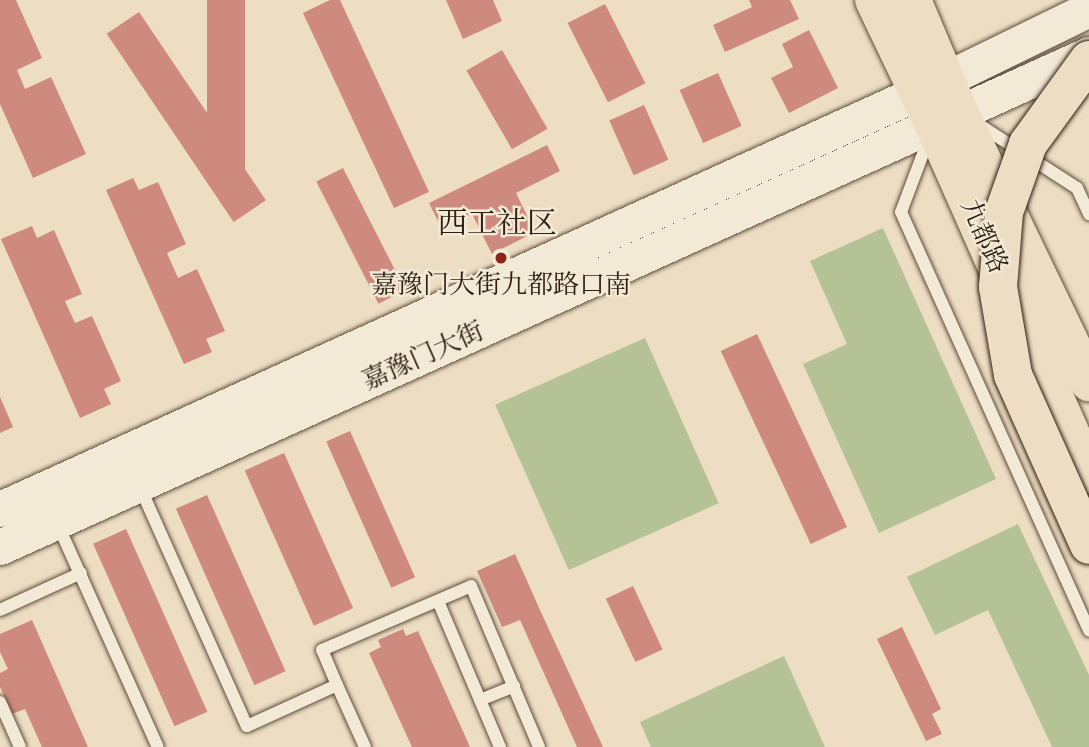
<!DOCTYPE html>
<html>
<head>
<meta charset="utf-8">
<style>
  body { margin:0 }
  #map { position:relative; width:1089px; height:747px; overflow:hidden; background:#edddc2; font-family:Cardo,"Noto Serif SC",serif }
  div>[style] { position:absolute }
  [style*='--x'] { left:calc(var(--x)*1px); top:calc(var(--y)*1px); width:calc(var(--w)*1px); rotate:calc(var(--a)*1deg) }
  .green>* { inset:0; background:#b4c296; transform-origin:0 0 }
  .building>* { inset:0; background:#ce8a7e; transform-origin:0 0 }
  .roads { filter:drop-shadow(0 0 2px #5e4e3c) drop-shadow(0 0 2px #5e4e3c) }
  .service>* { height:12px; margin:-6px; padding:0 6px; transform-origin:6px; border-radius:6px; background:#f3e9d7 }
  .secondary>* { height:35px; margin:-17.5px; padding:0 17.5px; transform-origin:17.5px; border-radius:17.5px; background:#f3e9d7 }
  .primary>* { height:38px; margin:-19px; padding:0 19px; transform-origin:19px; border-radius:19px; background:#edddc2 }
  .bridges { filter:drop-shadow(0 0 2px #2e1e10) drop-shadow(0 0 2px #2e1e10) }
  .trunk-bridge>* { height:38px; margin:-19px; padding:0 19px; transform-origin:19px; border-radius:19px; background:#edddc2 }
  .dots>* { width:19px; height:19px; translate:-50% -50%; box-sizing:border-box; border:4px solid #f3e9d7; border-radius:50% }
  span { translate:-50% -50%; white-space:nowrap; text-align:center; line-height:1.15; -webkit-text-stroke:5px #f3e9d7; paint-order:stroke }
  .street-label { font-size:26px; color:#2e1e10 }
  .poi-label { font-size:26px; color:#2e1e10 }
  .quarter-label { font-size:30px; color:#2e1e10 }
</style>
</head>
<body>
<div id="map">
  <div class="green">
    <div style="clip-path:polygon(883px 228px,996px 479px,879px 533px,803px 364px,847px 344px,810px 261px)"></div>
    <div style="left:645px;top:338px;width:181px;height:164px;rotate:66deg"></div>
    <div style="clip-path:polygon(1018px 524px,1089px 675px,1089px 747px,1052px 747px,988px 610px,935px 635px,907px 577px)"></div>
    <div style="clip-path:polygon(784px 656px,825px 747px,651px 747px,640px 722px)"></div>
  </div>
  <div class="building">
    <div style="clip-path:polygon(0 0,16px 0,42px 58px,17px 70px,25px 89px,51px 77px,86px 154px,33px 178px,0 104px)"></div>
    <div style="left:207px;top:0;width:38px;height:181px"></div>
    <div style="clip-path:polygon(330px 0,340px 0,429px 192px,394px 208px,303px 13px)"></div>
    <div style="clip-path:polygon(446px 0,493px 0,502px 21px,463px 39px)"></div>
    <div style="clip-path:polygon(749px 0,790px 0,799px 19px,725px 52px,713px 25px,752px 7px)"></div>
    <div style="left:605px;top:4px;width:89px;height:42px;rotate:63deg"></div>
    <div style="left:139px;top:12px;width:227px;height:39px;rotate:56deg"></div>
    <div style="clip-path:polygon(809px 30px,838px 88px,789px 113px,771px 78px,793px 67px,782px 44px)"></div>
    <div style="left:502px;top:50px;width:91px;height:41px;rotate:60deg"></div>
    <div style="left:718px;top:73px;width:58px;height:42px;rotate:66deg"></div>
    <div style="left:644px;top:105px;width:60px;height:38px;rotate:66deg"></div>
    <div style="clip-path:polygon(547px 145px,560px 171px,516px 193px,535px 232px,492px 254px,472px 214px,442px 229px,429px 203px)"></div>
    <div style="left:343px;top:168px;width:137px;height:30px;rotate:63deg"></div>
    <div style="clip-path:polygon(133px 178px,139px 190px,158px 182px,186px 244px,167px 253px,178px 278px,197px 269px,225px 331px,206px 339px,212px 352px,184px 364px,106px 190px)"></div>
    <div style="clip-path:polygon(32px 226px,37px 238px,54px 230px,82px 294px,65px 301px,75px 323px,92px 316px,121px 381px,104px 389px,111px 404px,80px 418px,1px 239px)"></div>
    <div style="left:757px;top:334px;width:213px;height:40px;rotate:65deg"></div>
    <div style="clip-path:polygon(0 397px,13px 427px,0 433px)"></div>
    <div style="left:350px;top:431px;width:160px;height:26px;rotate:66deg"></div>
    <div style="left:284px;top:453px;width:170px;height:43px;rotate:66deg"></div>
    <div style="left:207px;top:495px;width:193px;height:34px;rotate:66deg"></div>
    <div style="left:126px;top:529px;width:200px;height:36px;rotate:66deg"></div>
    <div style="clip-path:polygon(515px 554px,540px 610px,603px 747px,577px 747px,520px 620px,502px 627px,477px 571px)"></div>
    <div style="left:633px;top:586px;width:70px;height:30px;rotate:65deg"></div>
    <div style="clip-path:polygon(32px 620px,88px 747px,42px 747px,25px 709px,12px 714px,0 687px,0 673px,8px 669px,0 652px,0 634px)"></div>
    <div style="clip-path:polygon(902px 627px,941px 709px,932px 714px,942px 734px,926px 741px,877px 639px)"></div>
    <div style="clip-path:polygon(403px 629px,406px 636px,418px 631px,470px 747px,412px 747px,369px 653px,381px 647px,378px 640px)"></div>
  </div>
  <div class="roads">
    <div class="service">
      <div style="--x:978;--y:124;--w:118;--a:32.9"></div>
      <div style="--x:1077;--y:188;--w:29;--a:65"></div>
      <div style="--x:930;--y:135;--w:82;--a:110.6"></div>
      <div style="--x:901;--y:212;--w:459;--a:65.8"></div>
      <div style="--x:139;--y:485;--w:264;--a:65.9"></div>
      <div style="--x:247;--y:726;--w:99;--a:-24.5"></div>
      <div style="--x:337;--y:685;--w:68;--a:65.7"></div>
      <div style="--x:58;--y:525;--w:243;--a:65.8"></div>
      <div style="--x:438;--y:601;--w:159;--a:67"></div>
      <div style="--x:0;--y:610;--w:89;--a:-24.6"></div>
      <div style="--x:337;--y:685;--w:38;--a:-113"></div>
      <div style="--x:322;--y:650;--w:162;--a:-23.2"></div>
      <div style="--x:471;--y:586;--w:175;--a:67.1"></div>
      <div style="--x:480;--y:700;--w:37;--a:-22"></div>
      <div style="--x:0;--y:702;--w:49;--a:66"></div>
    </div>
    <div class="secondary">
      <div style="--x:0;--y:509;--w:1007;--a:-24.4"></div>
      <div style="--x:917;--y:93;--w:191;--a:-26"></div>
      <div style="--x:0;--y:547;--w:1195;--a:-24.36"></div>
    </div>
    <div class="primary">
      <div style="--x:874;--y:0;--w:139;--a:64.4"></div>
      <div style="--x:934;--y:125;--w:382;--a:66.1"></div>
      <div style="--x:912;--y:0;--w:121;--a:67.2"></div>
      <div style="--x:959;--y:112;--w:300;--a:64.3"></div>
    </div>
  </div>
  <div class="bridges">
    <div class="trunk-bridge">
      <div style="--x:1089;--y:60;--w:104;--a:126"></div>
      <div style="--x:1028;--y:144;--w:72;--a:109.4"></div>
      <div style="--x:1004;--y:212;--w:75;--a:94.6"></div>
      <div style="--x:998;--y:287;--w:89;--a:80.3"></div>
      <div style="--x:1013;--y:375;--w:186;--a:65.9"></div>
    </div>
  </div>
  <div class="dots">
    <div style="left:501px;top:258px;background:#8f2418"></div>
  </div>
  <div class="street-label">
    <span style="left:984px;top:236px;rotate:66deg">九都路</span>
    <span style="left:423px;top:356px;rotate:-24deg">嘉豫门大街</span>
  </div>
  <div class="poi-label">
    <span style="left:501px;top:285px">嘉豫门大街九都路口南</span>
  </div>
  <div class="quarter-label">
    <span style="left:497px;top:224px">西工社区</span>
  </div>
</div>
</body>
</html>
